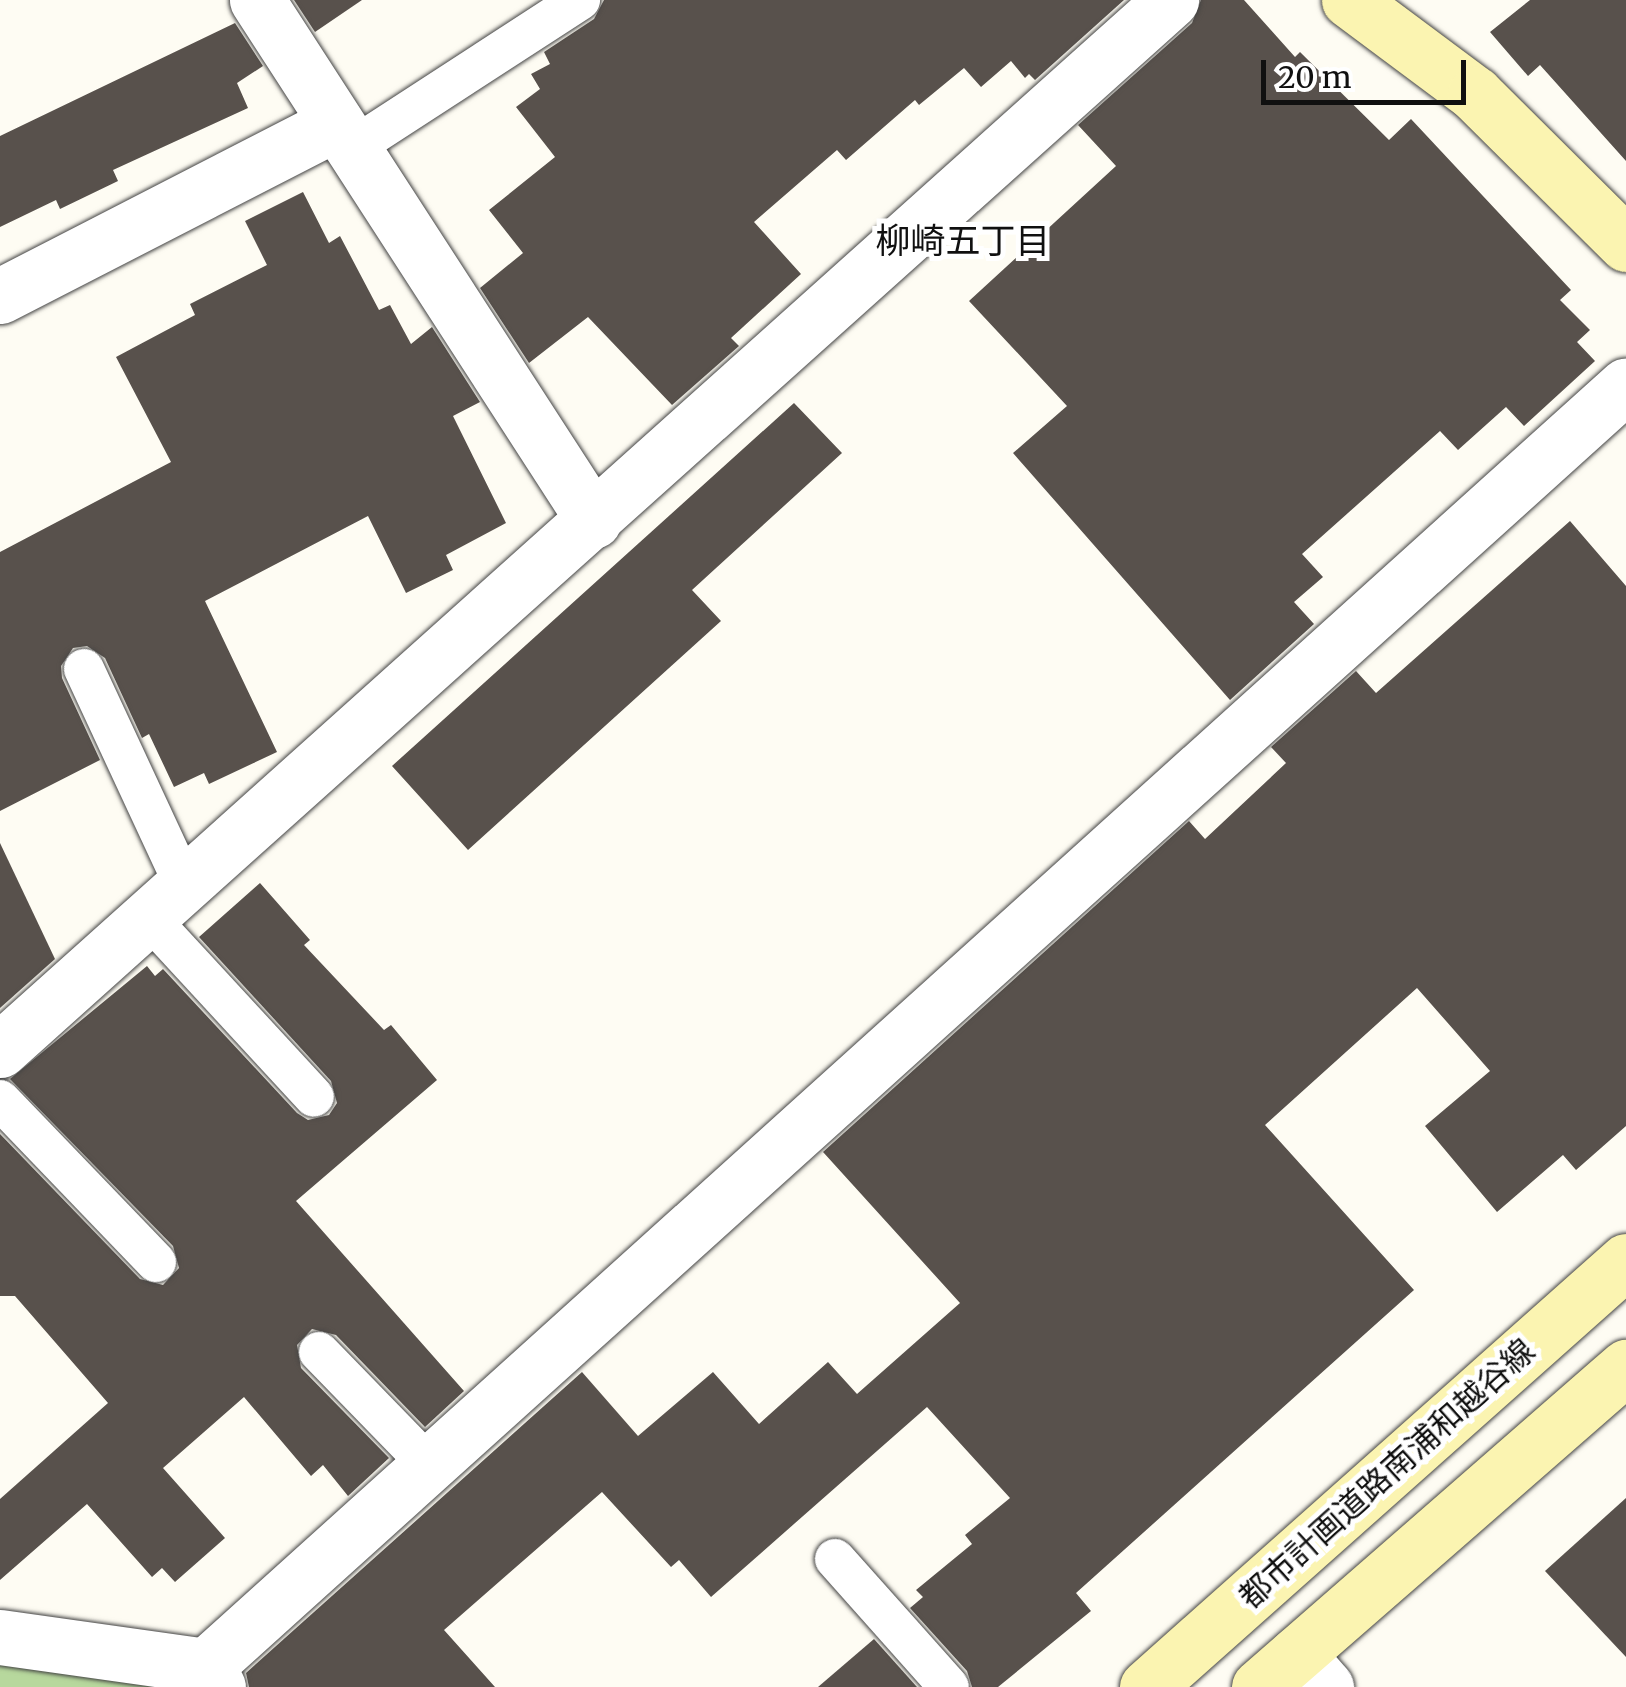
<!DOCTYPE html>
<html>
<head>
<meta charset="utf-8">
<style>
  body { margin:0 }
  #map { position:relative; width:1626px; height:1687px; overflow:hidden; background:#fefcf3; font-family:Merriweather,"Noto Sans JP",serif }
  div>[style] { position:absolute }
  [style*='--x'] { left:calc(var(--x)*1px); top:calc(var(--y)*1px); width:calc(var(--w)*1px); rotate:calc(var(--a)*1deg) }
  .forest>* { inset:0; background:#b7d89d }
  .building>* { inset:0; background:#58514c }
  .roads { filter:drop-shadow(0 0 2px #434343) drop-shadow(0 0 2px #434343) }
  .lane>* { height:40px; margin:-20px; padding:0 20px; transform-origin:20px; border-radius:20px; background:#fff }
  .street>* { height:55px; margin:-27.5px; padding:0 27.5px; transform-origin:27.5px; border-radius:27.5px; background:#fff }
  .secondary>* { height:55px; margin:-27.5px; padding:0 27.5px; transform-origin:27.5px; border-radius:27.5px; background:#fbf4b1 }
  span { translate:-50% -50%; white-space:nowrap; text-align:center; line-height:1.15; -webkit-text-stroke:10px #fff; paint-order:stroke }
  .street-label { font-size:32px; color:#101010 }
  .neighbourhood-label { font-size:35px; color:#101010 }
  .scale { position:absolute; left:1261px; top:60px; width:205px; height:45px; box-sizing:border-box; border:5px solid #101010; border-top:0; padding-left:12px; font-size:30px; line-height:35px; white-space:nowrap; color:#101010; -webkit-text-stroke:8px #fff; paint-order:stroke }
</style>
</head>
<body>
<div id="map">
  <div class="forest">
    <div style="clip-path:polygon(0 1659px,92px 1674px,155px 1687px,0 1687px)"></div>
  </div>
  <div class="building">
    <div style="clip-path:polygon(294px 0,362px 0,315px 32px)"></div>
    <div style="clip-path:polygon(604px 0,1124px 0,1035px 80px,1029px 74px,1025px 78px,1011px 61px,981px 87px,964px 68px,919px 105px,915px 100px,846px 160px,837px 150px,754px 222px,801px 274px,731px 338px,739px 346px,672px 405px,588px 317px,529px 363px,480px 288px,523px 253px,489px 210px,555px 157px,516px 107px,540px 89px,531px 74px,550px 64px,544px 52px,594px 19px)"></div>
    <div style="clip-path:polygon(1201px 0,1244px 0,1295px 57px,1300px 52px,1389px 140px,1411px 119px,1571px 290px,1560px 300px,1590px 330px,1577px 342px,1595px 361px,1524px 426px,1506px 407px,1458px 450px,1440px 431px,1302px 554px,1323px 577px,1294px 602px,1314px 624px,1230px 700px,1013px 453px,1067px 406px,969px 301px,1116px 166px,1078px 125px,1192px 23px)"></div>
    <div style="clip-path:polygon(1530px 0,1626px 0,1626px 161px,1540px 65px,1528px 76px,1490px 32px)"></div>
    <div style="clip-path:polygon(235px 23px,263px 66px,237px 83px,248px 108px,113px 170px,118px 181px,60px 209px,56px 200px,0 227px,0 136px)"></div>
    <div style="clip-path:polygon(303px 192px,329px 243px,340px 236px,379px 310px,390px 305px,411px 344px,432px 327px,480px 402px,453px 416px,506px 523px,446px 555px,453px 570px,406px 593px,368px 516px,205px 601px,277px 752px,209px 784px,204px 773px,174px 787px,149px 734px,142px 738px,105px 658px,87px 646px,73px 648px,61px 666px,62px 678px,100px 760px,0 811px,0 552px,171px 462px,116px 357px,195px 315px,190px 304px,267px 265px,245px 221px)"></div>
    <div style="clip-path:polygon(794px 403px,842px 453px,692px 590px,721px 621px,468px 850px,392px 766px)"></div>
    <div style="clip-path:polygon(1570px 521px,1626px 586px,1626px 1126px,1576px 1170px,1563px 1155px,1497px 1212px,1425px 1126px,1490px 1071px,1417px 988px,1265px 1125px,1414px 1290px,1076px 1593px,1091px 1611px,998px 1687px,972px 1687px,967px 1671px,910px 1608px,923px 1597px,916px 1590px,972px 1544px,965px 1535px,1010px 1498px,927px 1407px,711px 1597px,679px 1560px,671px 1567px,602px 1492px,444px 1630px,495px 1687px,249px 1687px,246px 1673px,582px 1372px,638px 1436px,713px 1372px,759px 1424px,828px 1362px,857px 1394px,960px 1303px,823px 1152px,1189px 821px,1205px 839px,1286px 763px,1271px 747px,1356px 671px,1376px 693px)"></div>
    <div style="clip-path:polygon(0 843px,55px 959px,0 1008px)"></div>
    <div style="clip-path:polygon(260px 883px,310px 940px,304px 945px,384px 1030px,391px 1025px,437px 1080px,296px 1201px,464px 1391px,425px 1427px,336px 1335px,312px 1329px,297px 1345px,301px 1368px,389px 1458px,348px 1496px,323px 1465px,311px 1476px,244px 1397px,163px 1468px,225px 1538px,175px 1582px,162px 1568px,152px 1577px,87px 1504px,0 1580px,0 1499px,108px 1403px,15px 1296px,0 1296px,0 1134px,140px 1279px,163px 1285px,179px 1268px,173px 1246px,10px 1079px,147px 966px,155px 976px,163px 969px,297px 1113px,308px 1120px,329px 1115px,337px 1103px,331px 1081px,199px 937px)"></div>
    <div style="clip-path:polygon(1626px 1498px,1626px 1657px,1545px 1571px)"></div>
    <div style="clip-path:polygon(874px 1639px,917px 1687px,818px 1687px)"></div>
  </div>
  <div class="roads">
    <div class="lane">
      <div style="--x:352;--y:148;--w:272;--a:-33"></div>
      <div style="--x:84;--y:669;--w:240;--a:65.1"></div>
      <div style="--x:149;--y:918;--w:243;--a:47.3"></div>
      <div style="--x:0;--y:1100;--w:225;--a:46.1"></div>
      <div style="--x:319;--y:1352;--w:158;--a:45.8"></div>
      <div style="--x:835;--y:1559;--w:171;--a:48.3"></div>
    </div>
    <div class="street">
      <div style="--x:257;--y:0;--w:620;--a:57.1"></div>
      <div style="--x:0;--y:296;--w:378;--a:-27.2"></div>
      <div style="--x:0;--y:1050;--w:1573;--a:-41.88"></div>
      <div style="--x:0;--y:1637;--w:208;--a:8"></div>
      <div style="--x:206;--y:1666;--w:24;--a:60"></div>
      <div style="--x:1297;--y:1654;--w:44;--a:48.7"></div>
      <div style="--x:206;--y:1666;--w:1912;--a:-42.05"></div>
    </div>
    <div class="secondary">
      <div style="--x:1349;--y:0;--w:157;--a:36.7"></div>
      <div style="--x:1475;--y:94;--w:213;--a:44.8"></div>
      <div style="--x:1147;--y:1687;--w:641;--a:-41.65"></div>
      <div style="--x:1259;--y:1687;--w:487;--a:-41.1"></div>
    </div>
  </div>
  <div class="street-label">
    <span style="left:1387px;top:1474px;rotate:-42deg">都市計画道路南浦和越谷線</span>
  </div>
  <div class="neighbourhood-label">
    <span style="left:963px;top:241px">柳崎五丁目</span>
  </div>
  <div class="scale">20 m</div>
</div>
</body>
</html>
